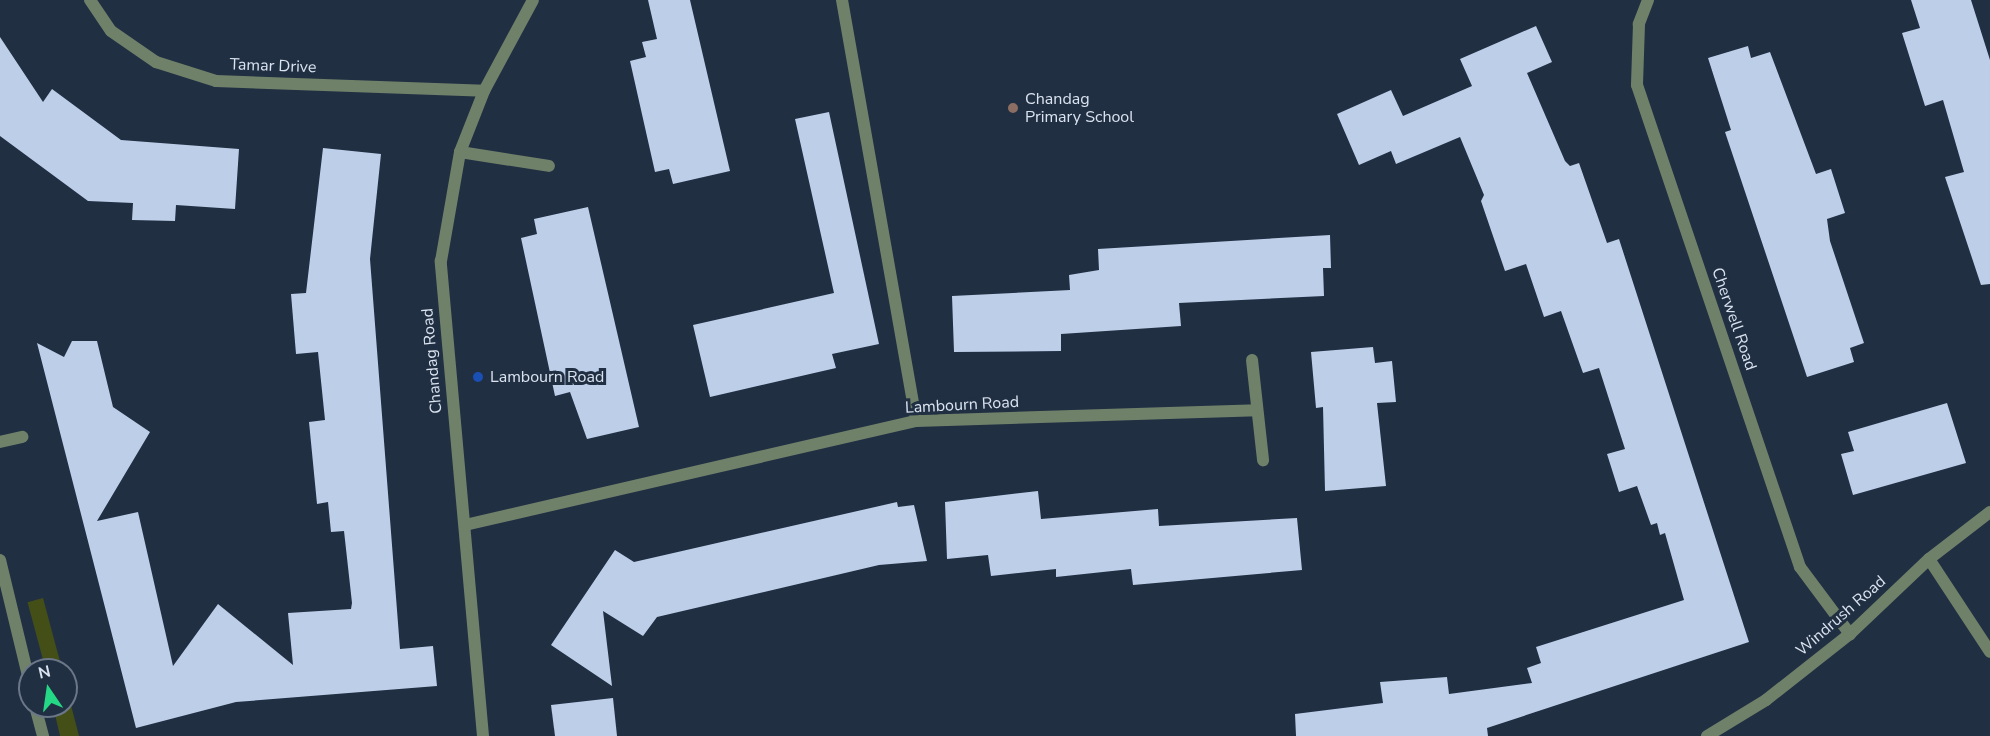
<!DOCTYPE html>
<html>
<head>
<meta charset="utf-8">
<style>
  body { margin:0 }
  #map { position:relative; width:1990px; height:736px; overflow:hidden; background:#212f43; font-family:"Nunito Sans",sans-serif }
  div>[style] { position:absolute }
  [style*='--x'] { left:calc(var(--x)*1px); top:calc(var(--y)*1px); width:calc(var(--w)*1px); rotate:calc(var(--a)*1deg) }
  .green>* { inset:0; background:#434f17; transform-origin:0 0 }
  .building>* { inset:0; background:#bdcee8 }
  .lane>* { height:12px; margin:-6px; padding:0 6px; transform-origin:6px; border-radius:6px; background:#70816a }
  .street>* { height:12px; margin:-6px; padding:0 6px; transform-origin:6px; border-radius:6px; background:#70816a }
  .dots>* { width:16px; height:16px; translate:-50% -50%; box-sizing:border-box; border:3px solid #212f43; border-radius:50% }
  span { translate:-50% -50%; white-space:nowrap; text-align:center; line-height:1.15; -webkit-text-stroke:6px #212f43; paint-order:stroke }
  .street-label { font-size:16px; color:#dae3f0 }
  .poi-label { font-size:16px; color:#dae3f0 }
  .left { translate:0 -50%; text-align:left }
  .north { position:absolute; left:18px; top:658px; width:60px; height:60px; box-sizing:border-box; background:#212f43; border:2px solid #6b7788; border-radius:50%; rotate:347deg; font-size:16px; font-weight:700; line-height:24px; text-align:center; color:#dae3f0 }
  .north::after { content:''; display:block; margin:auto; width:21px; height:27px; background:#24d886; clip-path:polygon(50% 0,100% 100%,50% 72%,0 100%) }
</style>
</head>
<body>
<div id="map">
  <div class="green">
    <div style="left:43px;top:598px;width:74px;height:16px;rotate:75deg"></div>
    <div style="clip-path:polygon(66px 686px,79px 736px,60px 736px,53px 706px,66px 706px)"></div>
  </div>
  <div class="building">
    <div style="clip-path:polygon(648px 0,690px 0,730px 171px,673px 184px,669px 169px,655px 172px,630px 61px,646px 57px,642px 42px,657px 39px)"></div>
    <div style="clip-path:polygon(1911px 0,1971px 0,1990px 60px,1990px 284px,1981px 285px,1945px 177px,1964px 172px,1943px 100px,1925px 106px,1902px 33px,1920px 28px)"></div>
    <div style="clip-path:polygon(1536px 26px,1552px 62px,1527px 73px,1565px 161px,1570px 166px,1579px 163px,1607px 243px,1619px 239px,1749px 642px,1487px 728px,1488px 736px,1296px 736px,1295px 714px,1383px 703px,1380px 682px,1447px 677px,1449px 694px,1532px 683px,1527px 668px,1541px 663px,1536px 647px,1684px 600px,1665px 533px,1660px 535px,1657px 523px,1651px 525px,1637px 486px,1619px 492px,1607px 454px,1625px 449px,1599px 368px,1583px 373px,1561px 311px,1544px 317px,1526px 264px,1505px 271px,1481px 201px,1484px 195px,1460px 137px,1396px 164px,1391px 151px,1359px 165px,1337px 114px,1391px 90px,1403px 116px,1472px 86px,1460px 59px)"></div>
    <div style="clip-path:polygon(0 37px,43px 102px,52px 89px,121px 140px,239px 149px,235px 209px,176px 205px,175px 221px,132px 220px,133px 203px,88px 201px,0 136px)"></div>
    <div style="clip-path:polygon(1748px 46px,1751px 58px,1770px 52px,1816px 174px,1831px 169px,1845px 213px,1827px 219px,1830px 241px,1864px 343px,1850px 348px,1854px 362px,1807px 377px,1725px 132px,1731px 130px,1708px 58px)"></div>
    <div style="clip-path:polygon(829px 112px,879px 344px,832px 354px,836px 368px,710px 397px,693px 325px,834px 293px,795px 119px)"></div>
    <div style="clip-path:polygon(323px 148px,381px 154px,370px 259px,400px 649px,433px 646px,437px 686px,236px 702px,136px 728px,37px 343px,64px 357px,72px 341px,97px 341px,113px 407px,150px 432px,97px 521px,138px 512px,173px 666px,218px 604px,293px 665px,288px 613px,351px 609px,352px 603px,344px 531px,331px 532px,328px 502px,317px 504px,309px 422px,325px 420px,318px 352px,296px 354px,291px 294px,306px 293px)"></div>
    <div style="clip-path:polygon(588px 207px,639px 427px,587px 439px,570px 392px,555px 396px,521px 238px,537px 234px,534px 219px)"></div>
    <div style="clip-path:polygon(1330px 235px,1331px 268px,1323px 268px,1324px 296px,1179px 303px,1181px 326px,1061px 334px,1061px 351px,954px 352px,952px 296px,1070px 290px,1069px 275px,1099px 270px,1098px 249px)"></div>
    <div style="clip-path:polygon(1373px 347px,1375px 363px,1392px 361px,1396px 402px,1377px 403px,1386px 486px,1325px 491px,1323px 407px,1316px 408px,1311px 352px)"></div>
    <div style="clip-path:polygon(1947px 403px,1966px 463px,1853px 495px,1841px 454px,1854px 451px,1848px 432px)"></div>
    <div style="clip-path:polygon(1038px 491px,1041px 519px,1158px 509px,1159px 526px,1297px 518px,1302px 570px,1133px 585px,1131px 569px,1056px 577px,1056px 569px,991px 576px,988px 555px,947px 559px,945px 502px)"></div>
    <div style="clip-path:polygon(897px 502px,898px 507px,914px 505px,927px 561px,879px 565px,657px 617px,643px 636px,603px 611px,612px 686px,551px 645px,615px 550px,634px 562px)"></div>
    <div style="clip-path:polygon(613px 698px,617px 736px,555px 736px,551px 705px)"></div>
  </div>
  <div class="lane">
    <div style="--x:842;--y:0;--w:427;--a:80"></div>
    <div style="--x:460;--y:152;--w:90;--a:8.9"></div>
  </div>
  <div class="street">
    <div style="--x:90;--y:0;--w:37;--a:56"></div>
    <div style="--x:111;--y:31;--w:55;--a:34.6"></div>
    <div style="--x:156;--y:62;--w:63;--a:17.6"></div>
    <div style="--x:216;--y:81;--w:268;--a:2.1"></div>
    <div style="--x:1648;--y:0;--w:26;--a:111"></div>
    <div style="--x:1639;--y:24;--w:61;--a:91.9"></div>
    <div style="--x:1637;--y:85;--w:509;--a:71.32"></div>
    <div style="--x:1800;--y:567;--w:84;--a:53.3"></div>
    <div style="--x:1252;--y:360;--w:101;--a:83.7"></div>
    <div style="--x:0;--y:442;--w:23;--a:-13"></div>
    <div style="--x:465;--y:525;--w:463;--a:-13"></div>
    <div style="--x:916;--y:421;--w:341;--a:-1.8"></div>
    <div style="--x:1929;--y:559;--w:111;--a:56.7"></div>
    <div style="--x:0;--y:560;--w:128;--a:76.4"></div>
    <div style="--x:35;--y:706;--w:31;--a:75"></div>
    <div style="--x:483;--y:736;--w:477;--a:-95.1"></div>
    <div style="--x:441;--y:261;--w:111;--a:-80.1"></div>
    <div style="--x:460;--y:152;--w:66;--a:-68.5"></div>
    <div style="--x:484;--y:91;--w:103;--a:-61.7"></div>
    <div style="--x:1707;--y:736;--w:69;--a:-31.4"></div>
    <div style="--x:1766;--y:700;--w:107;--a:-38.2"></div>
    <div style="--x:1850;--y:634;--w:109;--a:-43.5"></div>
    <div style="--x:1929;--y:559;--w:77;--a:-37.6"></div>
  </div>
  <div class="dots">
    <div style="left:1013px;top:108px;background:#8d6e63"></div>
    <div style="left:478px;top:377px;background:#1a4fb4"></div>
  </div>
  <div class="street-label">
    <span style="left:273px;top:66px;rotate:2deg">Tamar Drive</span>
    <span style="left:1734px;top:319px;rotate:71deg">Cherwell Road</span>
    <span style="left:432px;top:361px;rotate:-95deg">Chandag Road</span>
    <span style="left:962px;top:405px;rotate:-3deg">Lambourn Road</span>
    <span style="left:1841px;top:616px;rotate:-41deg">Windrush Road</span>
  </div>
  <div class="poi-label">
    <span class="left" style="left:1025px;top:108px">Chandag<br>Primary School</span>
    <span class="left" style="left:490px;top:377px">Lambourn Road</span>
  </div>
  <div class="north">N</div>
</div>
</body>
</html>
